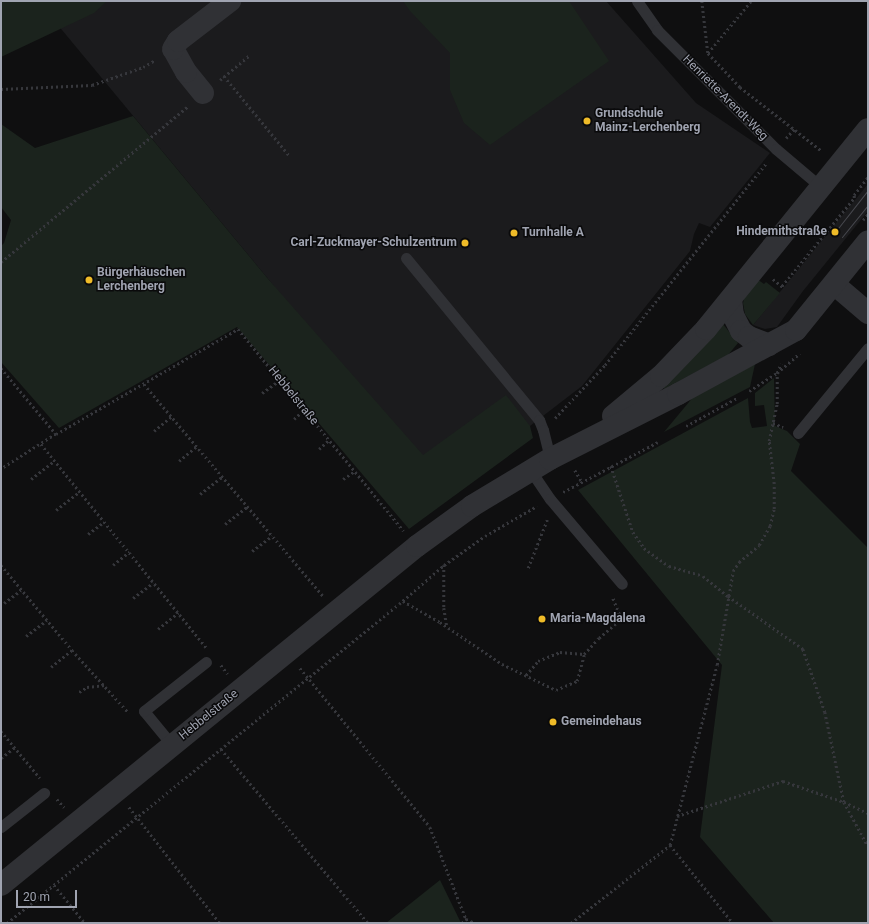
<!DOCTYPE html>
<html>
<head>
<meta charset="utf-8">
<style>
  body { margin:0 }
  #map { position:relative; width:869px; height:924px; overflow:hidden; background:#0f0f10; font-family:Roboto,sans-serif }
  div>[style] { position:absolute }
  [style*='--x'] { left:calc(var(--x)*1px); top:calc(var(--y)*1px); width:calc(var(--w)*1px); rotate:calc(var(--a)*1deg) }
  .built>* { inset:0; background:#1b1b1d }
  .green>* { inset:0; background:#1b231d }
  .path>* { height:2.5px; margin-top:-1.25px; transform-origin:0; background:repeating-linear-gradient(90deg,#36373c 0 2px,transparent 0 5px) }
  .service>* { height:11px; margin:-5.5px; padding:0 5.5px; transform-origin:5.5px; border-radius:5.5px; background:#303135 }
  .minor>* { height:22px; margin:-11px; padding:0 11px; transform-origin:11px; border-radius:11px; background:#303135 }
  .tertiary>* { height:22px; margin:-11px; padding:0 11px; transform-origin:11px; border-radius:11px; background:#303135 }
  .tram>* { height:1px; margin:-0.5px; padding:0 0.5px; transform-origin:0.5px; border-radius:0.5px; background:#47484e }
  .dots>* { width:11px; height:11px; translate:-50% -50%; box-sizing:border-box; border:2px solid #0a0a0b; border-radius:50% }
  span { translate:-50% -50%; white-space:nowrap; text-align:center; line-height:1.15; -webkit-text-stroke:3px #0a0a0b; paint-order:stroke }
  .street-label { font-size:12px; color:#a0a4b1 }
  .poi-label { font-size:12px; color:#a0a4b1; font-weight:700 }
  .left { translate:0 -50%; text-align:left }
  .right { translate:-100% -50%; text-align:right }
  .frame { position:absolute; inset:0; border:2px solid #a0a4b1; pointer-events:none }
  .scale { position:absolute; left:16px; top:890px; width:61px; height:18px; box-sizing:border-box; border:2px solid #a0a4b1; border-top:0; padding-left:5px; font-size:12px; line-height:14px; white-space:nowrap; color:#a0a4b1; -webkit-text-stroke:3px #0a0a0b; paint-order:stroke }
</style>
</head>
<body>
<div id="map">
  <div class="built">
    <div style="clip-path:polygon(38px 1px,606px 1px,696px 103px,770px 153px,710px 227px,699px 223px,694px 234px,690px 251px,582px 386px,530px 426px,488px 423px,422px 477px,269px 280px)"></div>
    <div style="clip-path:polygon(868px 184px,868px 211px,803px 291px,777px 327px,765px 329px,753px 325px)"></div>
  </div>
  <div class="green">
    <div style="clip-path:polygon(1px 1px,107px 1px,94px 13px,1px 57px)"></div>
    <div style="clip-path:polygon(403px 1px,569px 1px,609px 61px,490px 145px,464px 123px,450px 90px,450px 53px,410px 11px)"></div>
    <div style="clip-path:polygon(133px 116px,269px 280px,423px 455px,506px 395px,530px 426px,533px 438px,409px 529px,237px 327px,59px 428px,1px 362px,1px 246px,4px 243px,11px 220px,1px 207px,1px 124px,35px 148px)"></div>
    <div style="clip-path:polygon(757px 279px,764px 284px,766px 282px,780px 293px,753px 325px,745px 314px,743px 303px,745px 295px)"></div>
    <div style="clip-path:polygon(723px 324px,738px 343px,728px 355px,664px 389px,663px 387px)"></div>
    <div style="clip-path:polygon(755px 364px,750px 387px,664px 432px,694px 396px)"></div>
    <div style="clip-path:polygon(774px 378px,775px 426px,787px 431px,800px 444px,791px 471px,868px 548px,868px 923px,774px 923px,700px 837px,722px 665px,578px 490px,748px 398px,750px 422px,752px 428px,767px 426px,764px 405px,755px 406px,755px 393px)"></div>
    <div style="clip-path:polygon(440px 880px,461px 923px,386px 923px)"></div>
  </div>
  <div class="path">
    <div style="--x:702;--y:1;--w:52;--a:83.4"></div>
    <div style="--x:708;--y:53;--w:47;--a:46.7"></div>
    <div style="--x:740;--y:87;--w:104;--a:38"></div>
    <div style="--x:708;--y:53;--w:67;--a:-50.4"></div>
    <div style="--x:224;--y:76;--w:102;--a:50.6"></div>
    <div style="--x:220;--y:80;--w:38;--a:-40"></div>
    <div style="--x:1;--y:89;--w:91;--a:-2.5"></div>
    <div style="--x:92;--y:85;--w:54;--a:-19.4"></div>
    <div style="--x:143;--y:67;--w:14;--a:-30"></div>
    <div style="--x:786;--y:138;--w:12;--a:-48"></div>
    <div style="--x:863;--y:220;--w:8;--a:-50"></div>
    <div style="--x:1;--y:262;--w:244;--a:-39.8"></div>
    <div style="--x:773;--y:279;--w:14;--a:39"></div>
    <div style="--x:782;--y:286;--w:114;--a:-50.7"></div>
    <div style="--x:854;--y:198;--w:3;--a:-90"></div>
    <div style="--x:854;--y:195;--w:23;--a:-52"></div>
    <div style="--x:1;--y:368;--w:86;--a:50.2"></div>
    <div style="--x:56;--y:434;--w:65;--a:147.5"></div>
    <div style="--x:144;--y:384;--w:277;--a:49.8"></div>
    <div style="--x:749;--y:391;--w:33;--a:-33"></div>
    <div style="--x:777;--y:373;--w:30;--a:-41"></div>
    <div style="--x:262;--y:393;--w:22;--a:-36"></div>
    <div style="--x:555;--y:418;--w:73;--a:-46.7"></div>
    <div style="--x:605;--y:365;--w:260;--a:-51.4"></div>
    <div style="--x:294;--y:419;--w:13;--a:-42"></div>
    <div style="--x:773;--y:423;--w:11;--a:22"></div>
    <div style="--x:686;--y:426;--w:58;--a:-28.8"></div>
    <div style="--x:154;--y:431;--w:23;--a:-40"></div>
    <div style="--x:56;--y:434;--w:210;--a:-30"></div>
    <div style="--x:238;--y:329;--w:261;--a:50.6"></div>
    <div style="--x:41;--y:444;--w:262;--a:50.9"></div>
    <div style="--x:319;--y:449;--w:13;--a:-42"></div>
    <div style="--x:179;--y:461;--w:23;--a:-40"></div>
    <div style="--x:611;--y:466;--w:70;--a:71.6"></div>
    <div style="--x:633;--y:532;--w:19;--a:55"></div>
    <div style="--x:644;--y:548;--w:31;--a:36"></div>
    <div style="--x:669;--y:566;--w:35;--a:16"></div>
    <div style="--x:703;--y:576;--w:32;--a:39"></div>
    <div style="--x:728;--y:596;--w:92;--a:35.2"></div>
    <div style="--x:803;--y:649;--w:67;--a:70.8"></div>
    <div style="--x:825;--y:712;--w:92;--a:78.1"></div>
    <div style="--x:844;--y:802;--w:26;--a:25"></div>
    <div style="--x:575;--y:470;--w:14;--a:60"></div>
    <div style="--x:31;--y:479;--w:29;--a:-38"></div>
    <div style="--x:343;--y:479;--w:14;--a:-34"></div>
    <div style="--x:563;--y:492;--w:107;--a:-27.8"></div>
    <div style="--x:200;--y:494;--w:28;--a:-38"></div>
    <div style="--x:56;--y:510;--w:29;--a:-38"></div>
    <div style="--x:225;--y:524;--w:28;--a:-38"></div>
    <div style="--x:88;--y:534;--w:20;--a:-37"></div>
    <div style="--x:252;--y:551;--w:25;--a:-37"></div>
    <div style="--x:1;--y:565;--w:111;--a:50.1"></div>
    <div style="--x:72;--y:650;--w:85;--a:47.9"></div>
    <div style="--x:113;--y:565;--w:21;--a:-39"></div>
    <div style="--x:444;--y:565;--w:43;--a:90"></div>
    <div style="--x:444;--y:608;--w:19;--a:81"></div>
    <div style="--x:528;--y:568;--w:52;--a:-68.4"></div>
    <div style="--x:133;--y:598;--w:25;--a:-37"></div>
    <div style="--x:403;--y:601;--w:43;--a:29.6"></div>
    <div style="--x:440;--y:622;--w:75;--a:34.1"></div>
    <div style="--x:502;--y:664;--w:60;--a:25.7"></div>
    <div style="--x:556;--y:690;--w:23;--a:-23"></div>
    <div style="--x:577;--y:681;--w:28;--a:-75"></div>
    <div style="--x:584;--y:654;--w:22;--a:-47"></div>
    <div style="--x:599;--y:638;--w:29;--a:-41"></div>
    <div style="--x:621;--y:619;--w:24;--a:-112"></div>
    <div style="--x:4;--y:603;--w:21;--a:-37"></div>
    <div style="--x:158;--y:629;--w:26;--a:-39"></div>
    <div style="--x:26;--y:636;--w:26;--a:-37"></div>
    <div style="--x:221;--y:665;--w:11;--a:52"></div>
    <div style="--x:51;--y:667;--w:27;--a:-39"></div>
    <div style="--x:300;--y:668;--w:205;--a:50.7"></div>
    <div style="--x:430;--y:827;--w:99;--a:68.6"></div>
    <div style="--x:466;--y:919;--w:10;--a:24"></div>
    <div style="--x:526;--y:675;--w:18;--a:-49"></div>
    <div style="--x:538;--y:661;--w:24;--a:-22"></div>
    <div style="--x:560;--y:652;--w:24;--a:5"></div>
    <div style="--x:79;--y:692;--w:9;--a:-32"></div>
    <div style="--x:87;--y:687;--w:18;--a:-6"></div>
    <div style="--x:1;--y:731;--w:61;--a:50.3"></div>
    <div style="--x:221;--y:749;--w:228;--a:49.8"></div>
    <div style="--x:1;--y:758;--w:18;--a:-38"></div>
    <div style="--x:57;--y:799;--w:11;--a:49"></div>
    <div style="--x:129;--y:807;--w:147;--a:51.9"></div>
    <div style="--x:677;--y:816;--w:112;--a:-18.3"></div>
    <div style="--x:783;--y:781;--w:65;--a:19"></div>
    <div style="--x:844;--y:802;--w:50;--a:61.4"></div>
    <div style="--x:670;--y:845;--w:100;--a:51.1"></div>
    <div style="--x:54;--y:885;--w:49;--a:50.8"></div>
    <div style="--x:7;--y:923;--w:505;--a:-39.14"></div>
    <div style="--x:399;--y:604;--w:60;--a:-40.9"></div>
    <div style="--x:444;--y:565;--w:50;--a:-35.3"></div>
    <div style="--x:485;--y:536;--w:60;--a:-30"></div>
    <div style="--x:462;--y:923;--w:6;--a:-45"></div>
    <div style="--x:571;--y:923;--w:126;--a:-38.2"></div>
    <div style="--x:670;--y:845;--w:186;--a:-75.4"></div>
    <div style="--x:717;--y:665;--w:95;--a:-80.3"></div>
    <div style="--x:733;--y:571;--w:11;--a:-56"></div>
    <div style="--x:739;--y:562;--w:26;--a:-40"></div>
    <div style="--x:759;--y:545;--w:22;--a:-60"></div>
    <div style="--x:770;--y:526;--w:17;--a:-77"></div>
    <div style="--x:774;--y:509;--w:25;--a:-90"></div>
    <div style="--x:774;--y:484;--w:43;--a:-96.6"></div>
    <div style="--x:769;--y:441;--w:38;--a:-78"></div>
    <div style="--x:777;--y:404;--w:31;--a:-90"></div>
    <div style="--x:777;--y:373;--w:10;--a:-66"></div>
  </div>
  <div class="service">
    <div style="--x:637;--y:1;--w:35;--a:55"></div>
    <div style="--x:657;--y:30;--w:168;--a:45"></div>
    <div style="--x:776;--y:149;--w:59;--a:40.2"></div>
    <div style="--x:406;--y:258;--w:210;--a:50.6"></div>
    <div style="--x:539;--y:420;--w:11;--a:68"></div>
    <div style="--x:543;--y:430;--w:30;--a:76"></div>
    <div style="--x:798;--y:433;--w:110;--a:-50.5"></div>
    <div style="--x:531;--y:471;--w:34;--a:56"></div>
    <div style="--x:550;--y:499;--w:111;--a:49.7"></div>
    <div style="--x:172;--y:745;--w:44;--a:-129.5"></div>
    <div style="--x:144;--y:711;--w:79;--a:-38.3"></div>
    <div style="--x:1;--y:827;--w:55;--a:-38.3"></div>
  </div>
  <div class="minor">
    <div style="--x:203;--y:93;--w:27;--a:-129"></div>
    <div style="--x:186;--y:72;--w:26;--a:-119"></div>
    <div style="--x:173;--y:49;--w:9;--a:-58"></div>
    <div style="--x:178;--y:41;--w:66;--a:-37.6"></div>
    <div style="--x:834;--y:284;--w:45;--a:40.5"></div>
  </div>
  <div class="tertiary">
    <div style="--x:731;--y:299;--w:16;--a:83"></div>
    <div style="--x:733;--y:315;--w:18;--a:63"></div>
    <div style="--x:741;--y:331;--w:10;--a:37"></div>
    <div style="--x:749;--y:337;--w:22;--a:21"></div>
    <div style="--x:613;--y:416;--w:62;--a:-39.8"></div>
    <div style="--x:661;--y:376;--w:65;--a:-46.2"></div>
    <div style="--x:706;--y:329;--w:257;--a:-51"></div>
    <div style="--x:1;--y:885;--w:537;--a:-39.18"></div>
    <div style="--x:417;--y:546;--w:68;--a:-36"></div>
    <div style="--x:472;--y:506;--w:91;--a:-31.1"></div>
    <div style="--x:550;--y:459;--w:144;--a:-26.9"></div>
    <div style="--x:678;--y:394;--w:134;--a:-28.5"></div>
    <div style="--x:796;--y:330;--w:114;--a:-51"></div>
  </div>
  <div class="tram">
    <div style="--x:835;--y:232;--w:53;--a:-51.8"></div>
    <div style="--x:842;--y:237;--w:41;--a:-50.9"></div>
  </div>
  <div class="dots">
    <div style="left:587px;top:121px;background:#efbb28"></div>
    <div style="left:835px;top:232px;background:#efbb28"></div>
    <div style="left:514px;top:233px;background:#efbb28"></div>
    <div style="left:465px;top:243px;background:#efbb28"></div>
    <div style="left:89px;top:280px;background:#efbb28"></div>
    <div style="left:542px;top:619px;background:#efbb28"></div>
    <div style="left:553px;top:722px;background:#efbb28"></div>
  </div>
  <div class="street-label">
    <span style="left:725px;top:98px;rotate:45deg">Henriette-Arendt-Weg</span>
    <span style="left:293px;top:396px;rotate:51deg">Hebbelstraße</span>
    <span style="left:209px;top:715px;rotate:-39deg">Hebbelstraße</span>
  </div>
  <div class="poi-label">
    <span class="left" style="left:595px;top:121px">Grundschule<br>Mainz-Lerchenberg</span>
    <span class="right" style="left:827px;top:232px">Hindemithstraße</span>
    <span class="left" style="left:522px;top:233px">Turnhalle A</span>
    <span class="right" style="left:457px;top:243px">Carl-Zuckmayer-Schulzentrum</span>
    <span class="left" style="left:97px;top:280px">Bürgerhäuschen<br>Lerchenberg</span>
    <span class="left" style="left:550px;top:619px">Maria-Magdalena</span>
    <span class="left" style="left:561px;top:722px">Gemeindehaus</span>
  </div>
  <div class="frame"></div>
  <div class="scale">20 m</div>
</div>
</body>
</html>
